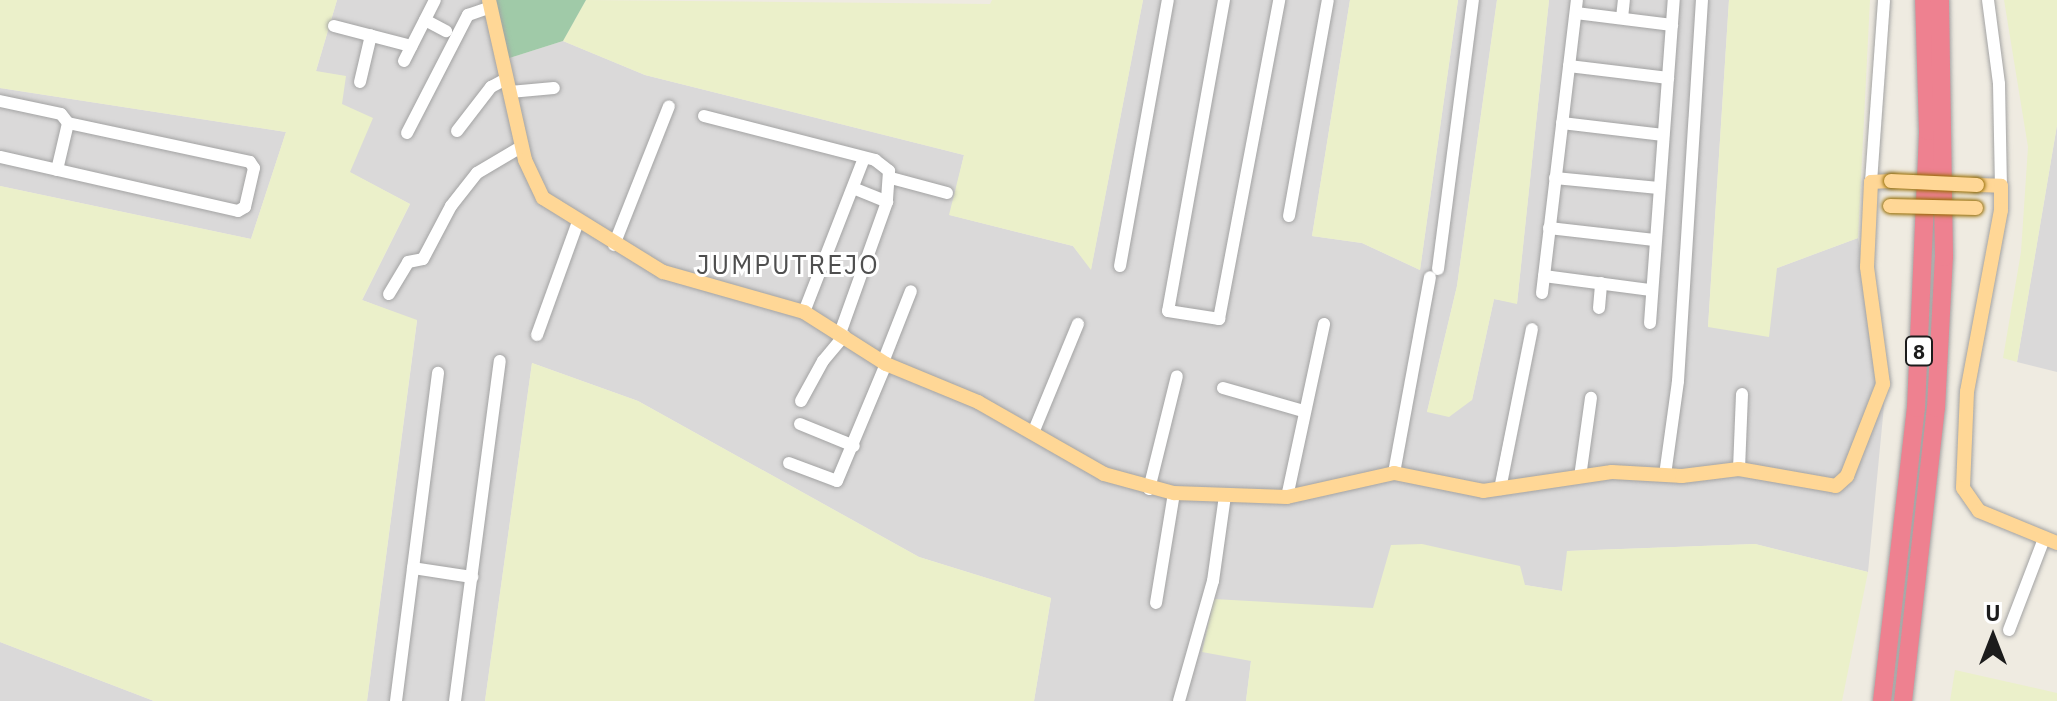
<!DOCTYPE html>
<html>
<head>
<meta charset="utf-8">
<style>
  body { margin:0 }
  #map { position:relative; width:2057px; height:701px; overflow:hidden; background:#efebe1; font-family:"IBM Plex Sans",sans-serif }
  div>[style] { position:absolute }
  [style*='--x'] { left:calc(var(--x)*1px); top:calc(var(--y)*1px); width:calc(var(--w)*1px); rotate:calc(var(--a)*1deg) }
  .residential>* { inset:0; background:#dad9d9 }
  .farmland>* { inset:0; background:#ebf0ca }
  .cemetery>* { inset:0; background:#a0caa8 }
  .roads { filter:drop-shadow(0 0 2px #a3a3a3) drop-shadow(0 0 2px #a3a3a3) }
  .minor>* { height:12px; margin:-6px; padding:0 6px; transform-origin:6px; border-radius:6px; background:#fff }
  .major>* { height:14px; margin:-7px; padding:0 7px; transform-origin:7px; border-radius:7px; background:#ffd796 }
  .highway>* { height:18px; margin:-9px; padding:0 9px; transform-origin:9px; border-radius:9px; background:#ee8190 }
  .bridges { filter:drop-shadow(0 0 2px #956b00) drop-shadow(0 0 2px #956b00) }
  .major-bridge>* { height:14px; margin:-7px; padding:0 7px; transform-origin:7px; border-radius:7px; background:#ffd796 }
  span { translate:-50% -50%; white-space:nowrap; text-align:center; line-height:1.15; -webkit-text-stroke:6px #fff; paint-order:stroke }
  .shield-label span { padding:2px 6px; background:#fff; border:2px solid; border-radius:6px; -webkit-text-stroke-width:0 }
  .shield-label { font-size:20px; color:#1c1c1c; font-weight:700 }
  .quarter-label { font-size:26px; color:#4f4f4f; letter-spacing:2px }
  .north { position:absolute; left:1953px; top:597px; width:80px; height:80px; -webkit-text-stroke:6px #fff; paint-order:stroke; rotate:0deg; font-size:22px; font-weight:700; line-height:32px; text-align:center; color:#1c1c1c }
  .north::after { content:''; display:block; margin:auto; width:28px; height:36px; background:#1c1c1c; clip-path:polygon(50% 0,100% 100%,50% 72%,0 100%) }
</style>
</head>
<body>
<div id="map">
  <div class="residential">
    <div style="clip-path:polygon(337px 0,492px 0,503px 60px,563px 41px,645px 75px,964px 155px,950px 215px,1073px 246px,1091px 269px,1143px 0,1350px 0,1312px 236px,1362px 243px,1420px 270px,1458px 0,1497px 0,1457px 286px,1427px 412px,1472px 400px,1494px 299px,1517px 303px,1549px 0,1729px 0,1708px 327px,1777px 268px,1858px 238px,1886px 385px,1868px 572px,1755px 544px,1568px 551px,1562px 591px,1525px 585px,1373px 608px,1251px 661px,1246px 701px,1034px 701px,1051px 598px,919px 557px,638px 401px,532px 363px,485px 701px,367px 701px,417px 321px,362px 300px,410px 204px,349px 172px,342px 105px,316px 71px)"></div>
    <div style="clip-path:polygon(0 88px,286px 132px,251px 239px,0 186px)"></div>
    <div style="clip-path:polygon(2057px 125px,2057px 372px,2017px 362px)"></div>
    <div style="clip-path:polygon(0 642px,154px 701px,0 701px)"></div>
  </div>
  <div class="farmland">
    <div style="clip-path:polygon(0 0,337px 0,316px 71px,346px 76px,342px 104px,373px 118px,350px 172px,410px 204px,362px 300px,417px 320px,367px 701px,154px 701px,0 642px,0 186px,251px 239px,286px 132px,0 88px)"></div>
    <div style="clip-path:polygon(586px 0,990px 4px,992px 0,1143px 0,1091px 270px,1073px 246px,949px 215px,964px 155px,645px 75px,563px 41px)"></div>
    <div style="clip-path:polygon(1350px 0,1458px 0,1420px 270px,1362px 243px,1312px 236px)"></div>
    <div style="clip-path:polygon(1497px 0,1549px 0,1517px 304px,1494px 299px,1472px 400px,1449px 417px,1427px 412px,1457px 286px)"></div>
    <div style="clip-path:polygon(1729px 0,1870px 0,1858px 238px,1777px 268px,1769px 337px,1708px 327px)"></div>
    <div style="clip-path:polygon(2004px 0,2057px 0,2057px 125px,2017px 362px,2003px 358px,2021px 252px,2028px 147px)"></div>
    <div style="clip-path:polygon(532px 363px,638px 401px,919px 557px,1051px 598px,1034px 701px,485px 701px)"></div>
    <div style="clip-path:polygon(1422px 544px,1520px 566px,1525px 585px,1562px 591px,1567px 551px,1755px 544px,1868px 572px,1842px 701px,1246px 701px,1251px 661px,1202px 652px,1214px 599px,1373px 608px,1391px 545px)"></div>
    <div style="clip-path:polygon(1955px 670px,2057px 693px,2057px 701px,1950px 701px)"></div>
  </div>
  <div class="cemetery">
    <div style="clip-path:polygon(492px 0,586px 0,563px 41px,503px 60px)"></div>
  </div>
  <div class="roads">
    <div class="minor">
      <div style="--x:1224;--y:0;--w:316;--a:100.2"></div>
      <div style="--x:1168;--y:311;--w:52;--a:8.9"></div>
      <div style="--x:1219;--y:319;--w:325;--a:-79.3"></div>
      <div style="--x:1988;--y:0;--w:85;--a:82.5"></div>
      <div style="--x:1999;--y:84;--w:102;--a:88.9"></div>
      <div style="--x:1576;--y:13;--w:97;--a:7.1"></div>
      <div style="--x:1622;--y:18;--w:18;--a:-84"></div>
      <div style="--x:425;--y:20;--w:24;--a:28"></div>
      <div style="--x:334;--y:26;--w:80;--a:14.6"></div>
      <div style="--x:404;--y:61;--w:68;--a:-63.1"></div>
      <div style="--x:1569;--y:66;--w:100;--a:6.9"></div>
      <div style="--x:360;--y:82;--w:48;--a:-76.8"></div>
      <div style="--x:510;--y:92;--w:44;--a:-5.2"></div>
      <div style="--x:0;--y:101;--w:62;--a:12"></div>
      <div style="--x:61;--y:114;--w:11;--a:52"></div>
      <div style="--x:68;--y:123;--w:186;--a:12.1"></div>
      <div style="--x:250;--y:162;--w:7;--a:56"></div>
      <div style="--x:254;--y:168;--w:40;--a:103"></div>
      <div style="--x:245;--y:207;--w:8;--a:150"></div>
      <div style="--x:238;--y:211;--w:244;--a:-167.2"></div>
      <div style="--x:704;--y:116;--w:177;--a:14.4"></div>
      <div style="--x:875;--y:160;--w:18;--a:38"></div>
      <div style="--x:889;--y:171;--w:31;--a:94"></div>
      <div style="--x:887;--y:202;--w:139;--a:109.7"></div>
      <div style="--x:1562;--y:123;--w:102;--a:6.8"></div>
      <div style="--x:457;--y:131;--w:56;--a:-52.3"></div>
      <div style="--x:491;--y:87;--w:17;--a:-28"></div>
      <div style="--x:407;--y:133;--w:133;--a:-62.7"></div>
      <div style="--x:468;--y:15;--w:24;--a:-19"></div>
      <div style="--x:57;--y:170;--w:48;--a:-76.8"></div>
      <div style="--x:891;--y:178;--w:58;--a:15"></div>
      <div style="--x:1555;--y:178;--w:104;--a:5.5"></div>
      <div style="--x:1871;--y:182;--w:182;--a:-85.9"></div>
      <div style="--x:853;--y:188;--w:37;--a:22"></div>
      <div style="--x:1289;--y:216;--w:219;--a:-79.8"></div>
      <div style="--x:1549;--y:228;--w:106;--a:6.5"></div>
      <div style="--x:614;--y:245;--w:149;--a:-68.4"></div>
      <div style="--x:1120;--y:266;--w:270;--a:-79.8"></div>
      <div style="--x:1438;--y:269;--w:271;--a:-82.6"></div>
      <div style="--x:1544;--y:276;--w:108;--a:7.5"></div>
      <div style="--x:1542;--y:293;--w:295;--a:-83.2"></div>
      <div style="--x:389;--y:294;--w:37;--a:-59"></div>
      <div style="--x:408;--y:262;--w:15;--a:-11"></div>
      <div style="--x:423;--y:259;--w:60;--a:-62.2"></div>
      <div style="--x:451;--y:206;--w:42;--a:-51.8"></div>
      <div style="--x:477;--y:173;--w:51;--a:-30.6"></div>
      <div style="--x:1599;--y:308;--w:25;--a:-85"></div>
      <div style="--x:804;--y:312;--w:165;--a:-68.7"></div>
      <div style="--x:1650;--y:323;--w:324;--a:-85.8"></div>
      <div style="--x:537;--y:335;--w:120;--a:-70.1"></div>
      <div style="--x:883;--y:362;--w:76;--a:-68.5"></div>
      <div style="--x:1223;--y:388;--w:83;--a:16"></div>
      <div style="--x:801;--y:401;--w:46;--a:-61.2"></div>
      <div style="--x:823;--y:361;--w:33;--a:-50"></div>
      <div style="--x:800;--y:424;--w:58;--a:22.2"></div>
      <div style="--x:1033;--y:433;--w:118;--a:-67.6"></div>
      <div style="--x:789;--y:463;--w:51;--a:20.6"></div>
      <div style="--x:837;--y:481;--w:127;--a:-67.3"></div>
      <div style="--x:1739;--y:469;--w:75;--a:-87.7"></div>
      <div style="--x:1394;--y:473;--w:199;--a:-79.6"></div>
      <div style="--x:1665;--y:475;--w:95;--a:-82.1"></div>
      <div style="--x:1678;--y:381;--w:382;--a:-86.4"></div>
      <div style="--x:1580;--y:477;--w:80;--a:-82.1"></div>
      <div style="--x:1149;--y:489;--w:116;--a:-76.1"></div>
      <div style="--x:1500;--y:489;--w:163;--a:-78.7"></div>
      <div style="--x:1287;--y:497;--w:177;--a:-77.9"></div>
      <div style="--x:413;--y:568;--w:60;--a:8.7"></div>
      <div style="--x:1156;--y:603;--w:111;--a:-80.7"></div>
      <div style="--x:2009;--y:630;--w:97;--a:-69"></div>
      <div style="--x:396;--y:701;--w:331;--a:-82.7"></div>
      <div style="--x:455;--y:701;--w:343;--a:-82.5"></div>
      <div style="--x:1179;--y:701;--w:125;--a:-74.2"></div>
      <div style="--x:1213;--y:581;--w:86;--a:-82"></div>
    </div>
    <div class="major">
      <div style="--x:489;--y:0;--w:164;--a:77.3"></div>
      <div style="--x:525;--y:160;--w:42;--a:64.7"></div>
      <div style="--x:543;--y:198;--w:141;--a:31.7"></div>
      <div style="--x:663;--y:272;--w:147;--a:15.8"></div>
      <div style="--x:804;--y:312;--w:97;--a:32.4"></div>
      <div style="--x:886;--y:364;--w:100;--a:22.4"></div>
      <div style="--x:978;--y:402;--w:145;--a:29.7"></div>
      <div style="--x:1104;--y:474;--w:73;--a:15.2"></div>
      <div style="--x:1174;--y:493;--w:113;--a:2"></div>
      <div style="--x:1287;--y:497;--w:110;--a:-12.6"></div>
      <div style="--x:1394;--y:473;--w:91;--a:11.4"></div>
      <div style="--x:1483;--y:491;--w:130;--a:-8.4"></div>
      <div style="--x:1612;--y:472;--w:70;--a:3.3"></div>
      <div style="--x:1682;--y:476;--w:57;--a:-7"></div>
      <div style="--x:1739;--y:469;--w:98;--a:9.9"></div>
      <div style="--x:1836;--y:486;--w:15;--a:-42"></div>
      <div style="--x:1847;--y:476;--w:99;--a:-68.6"></div>
      <div style="--x:1883;--y:384;--w:118;--a:-97.8"></div>
      <div style="--x:1867;--y:267;--w:85;--a:-87.3"></div>
      <div style="--x:1871;--y:182;--w:20;--a:-3"></div>
      <div style="--x:1977;--y:185;--w:24;--a:2"></div>
      <div style="--x:2001;--y:186;--w:24;--a:90"></div>
      <div style="--x:2001;--y:210;--w:185;--a:100.6"></div>
      <div style="--x:1967;--y:392;--w:96;--a:92.4"></div>
      <div style="--x:1963;--y:488;--w:28;--a:55"></div>
      <div style="--x:1979;--y:511;--w:84;--a:22.3"></div>
    </div>
    <div class="highway">
      <div style="--x:1882;--y:701;--w:295;--a:-83.4"></div>
      <div style="--x:1916;--y:408;--w:277;--a:-87.5"></div>
      <div style="--x:1928;--y:131;--w:131;--a:-91.7"></div>
      <div style="--x:1903;--y:701;--w:295;--a:-83.6"></div>
      <div style="--x:1936;--y:408;--w:151;--a:-87"></div>
      <div style="--x:1944;--y:257;--w:257;--a:-90.9"></div>
    </div>
  </div>
  <div class="bridges">
    <div class="major-bridge">
      <div style="--x:1891;--y:181;--w:86;--a:2.7"></div>
      <div style="--x:1890;--y:206;--w:86;--a:1.3"></div>
    </div>
  </div>
  <div class="shield-label">
    <span style="left:1919px;top:351px">8</span>
  </div>
  <div class="quarter-label">
    <span style="left:788px;top:265px">JUMPUTREJO</span>
  </div>
  <div class="north">U</div>
</div>
</body>
</html>
